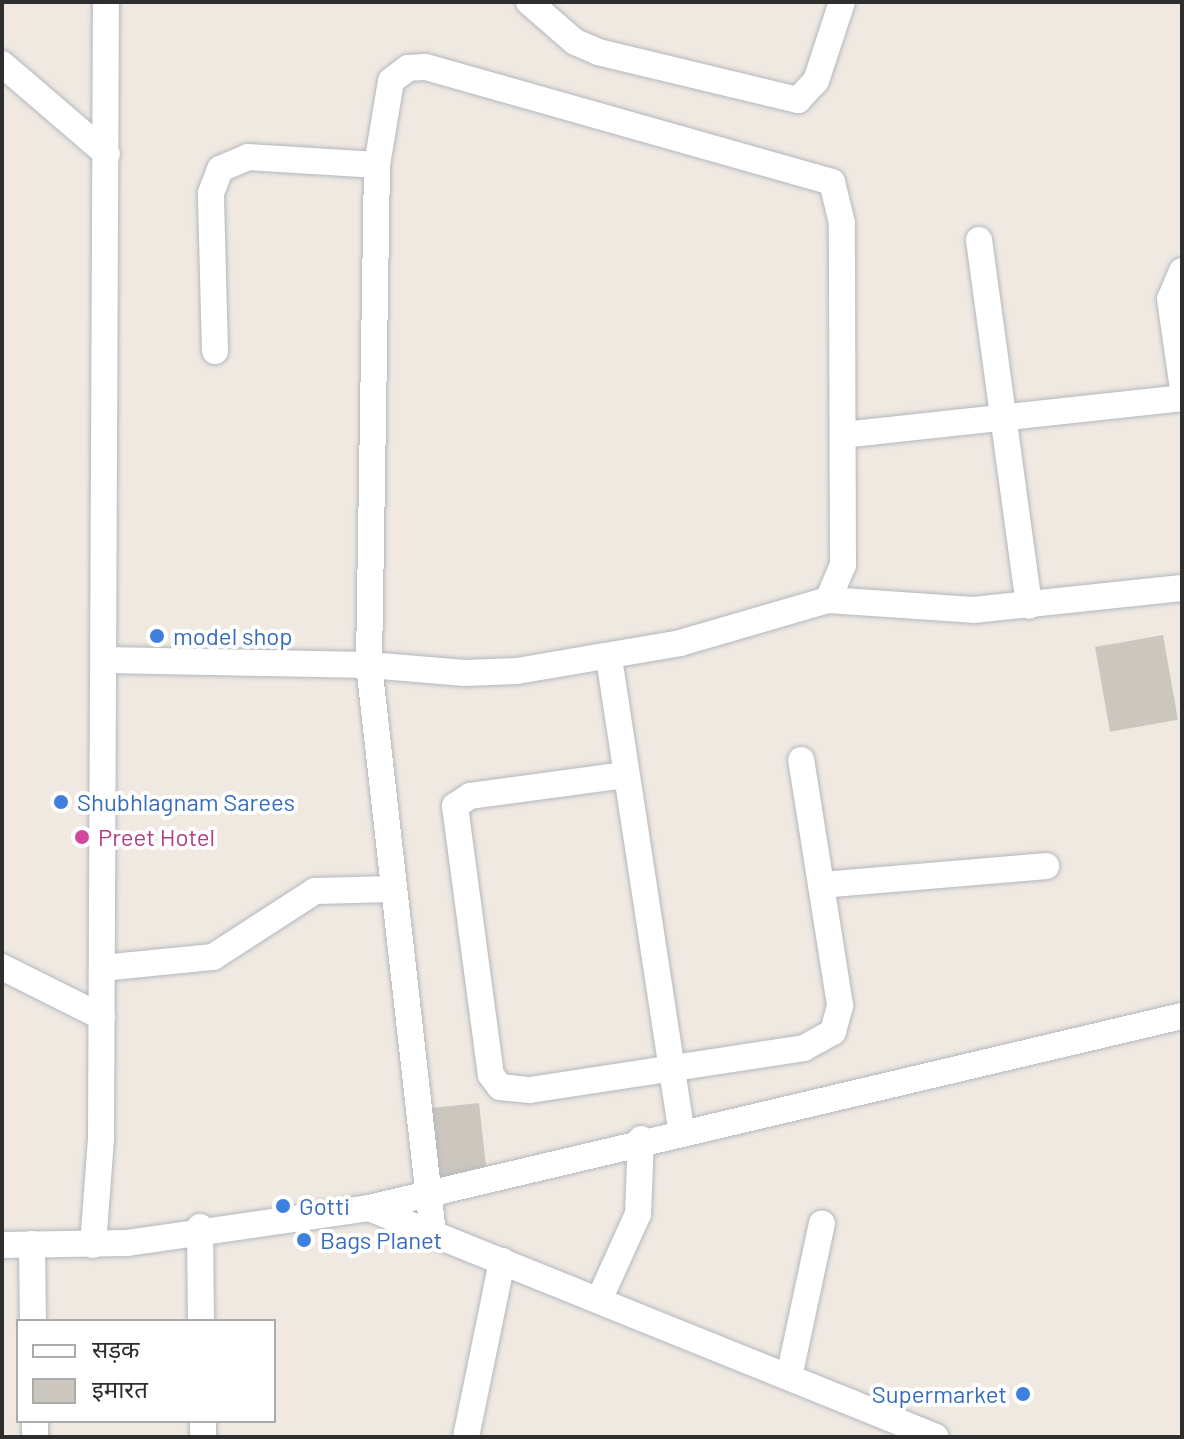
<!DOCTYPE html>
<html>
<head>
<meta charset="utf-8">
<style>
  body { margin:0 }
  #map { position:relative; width:1184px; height:1439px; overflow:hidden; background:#efe9e1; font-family:Barlow,"Noto Sans Devanagari",sans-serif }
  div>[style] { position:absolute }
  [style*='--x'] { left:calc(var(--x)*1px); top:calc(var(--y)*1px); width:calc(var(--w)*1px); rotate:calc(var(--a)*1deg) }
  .building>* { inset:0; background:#cbc7bf; transform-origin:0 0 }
  .roads { filter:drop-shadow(0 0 2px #b4b7c1) drop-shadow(0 0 2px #b4b7c1) }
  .minor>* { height:26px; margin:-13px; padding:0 13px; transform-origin:13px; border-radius:13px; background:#fff }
  .dots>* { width:22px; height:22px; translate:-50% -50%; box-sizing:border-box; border:4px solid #fff; border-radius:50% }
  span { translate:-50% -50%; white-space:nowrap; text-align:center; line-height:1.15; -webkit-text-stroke:8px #fff; paint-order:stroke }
  .shop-label { font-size:24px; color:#366cbe }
  .left { translate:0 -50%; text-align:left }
  .right { translate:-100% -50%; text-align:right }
  .hotel-label { font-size:24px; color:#b23c85 }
  .frame { position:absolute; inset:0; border:4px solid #2e2e2e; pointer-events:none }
  .legend { position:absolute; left:16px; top:1319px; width:260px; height:104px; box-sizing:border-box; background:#fff; border:2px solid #ababab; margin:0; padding:10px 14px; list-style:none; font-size:24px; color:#2e2e2e }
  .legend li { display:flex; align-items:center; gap:16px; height:40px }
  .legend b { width:40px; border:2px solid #ababab }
</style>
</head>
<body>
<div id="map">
  <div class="building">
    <div style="left:1163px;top:635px;width:86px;height:69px;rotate:80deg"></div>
    <div style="clip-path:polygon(479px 1103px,486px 1167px,434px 1180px,422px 1109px)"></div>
  </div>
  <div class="roads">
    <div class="minor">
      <div style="--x:529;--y:2;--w:61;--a:41"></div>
      <div style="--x:575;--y:42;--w:25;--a:23"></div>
      <div style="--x:598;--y:52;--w:206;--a:13.5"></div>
      <div style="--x:798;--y:100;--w:26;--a:-47"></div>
      <div style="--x:816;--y:81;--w:83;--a:-71.8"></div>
      <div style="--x:2;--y:64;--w:138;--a:40.6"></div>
      <div style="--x:979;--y:240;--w:369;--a:82.2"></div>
      <div style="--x:1182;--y:271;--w:30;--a:113"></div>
      <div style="--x:1170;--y:299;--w:84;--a:81.8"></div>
      <div style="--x:215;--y:351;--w:158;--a:-91.5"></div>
      <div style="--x:211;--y:193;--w:26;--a:-69"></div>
      <div style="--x:220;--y:169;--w:30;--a:-23"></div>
      <div style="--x:248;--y:157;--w:129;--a:3.5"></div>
      <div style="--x:843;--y:435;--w:341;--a:-6.2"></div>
      <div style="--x:828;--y:600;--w:145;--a:3.9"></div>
      <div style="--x:973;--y:610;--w:210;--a:-6"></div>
      <div style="--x:609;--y:658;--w:477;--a:81.3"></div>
      <div style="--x:105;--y:660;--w:264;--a:1.1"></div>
      <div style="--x:369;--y:665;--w:96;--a:4.8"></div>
      <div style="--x:465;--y:673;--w:52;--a:-2.2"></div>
      <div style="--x:517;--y:671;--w:165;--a:-9.7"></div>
      <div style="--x:680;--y:643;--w:154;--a:-16.2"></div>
      <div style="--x:828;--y:600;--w:38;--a:-67"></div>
      <div style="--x:843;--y:565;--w:342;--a:-90.2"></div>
      <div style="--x:842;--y:223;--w:42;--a:-103.7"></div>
      <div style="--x:832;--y:182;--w:423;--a:-164.2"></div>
      <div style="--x:425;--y:67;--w:17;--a:177"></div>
      <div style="--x:408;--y:68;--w:21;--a:143"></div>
      <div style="--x:391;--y:81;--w:85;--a:99.5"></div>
      <div style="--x:377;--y:165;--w:500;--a:90.92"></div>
      <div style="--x:369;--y:665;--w:573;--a:83.58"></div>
      <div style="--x:625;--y:775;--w:156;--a:172.3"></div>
      <div style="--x:470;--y:796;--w:18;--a:146"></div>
      <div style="--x:455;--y:806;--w:271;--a:82.4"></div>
      <div style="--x:491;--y:1075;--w:15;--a:53"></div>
      <div style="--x:500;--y:1087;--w:30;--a:6"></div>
      <div style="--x:530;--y:1090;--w:277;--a:-8.7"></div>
      <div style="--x:804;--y:1048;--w:33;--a:-29"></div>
      <div style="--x:833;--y:1032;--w:28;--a:-75"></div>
      <div style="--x:840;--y:1005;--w:248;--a:-99"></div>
      <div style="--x:821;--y:885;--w:226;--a:-4.8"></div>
      <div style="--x:2;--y:967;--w:112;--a:26.6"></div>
      <div style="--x:102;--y:968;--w:112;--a:-5.7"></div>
      <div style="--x:213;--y:957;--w:121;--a:-32.9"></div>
      <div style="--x:315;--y:891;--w:77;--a:-1.5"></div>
      <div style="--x:369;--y:1208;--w:835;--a:-13.29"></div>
      <div style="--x:200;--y:1227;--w:94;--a:89.4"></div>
      <div style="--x:32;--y:1244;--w:77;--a:89.3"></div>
      <div style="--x:2;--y:1245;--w:125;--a:-0.9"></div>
      <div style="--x:127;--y:1243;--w:245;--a:-8.2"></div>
      <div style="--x:369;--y:1208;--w:611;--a:21.99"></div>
      <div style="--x:93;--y:1245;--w:107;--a:-85.7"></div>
      <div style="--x:101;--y:1138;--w:1136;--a:-89.75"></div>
      <div style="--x:599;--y:1300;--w:94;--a:-65.6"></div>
      <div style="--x:638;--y:1214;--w:75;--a:-87.7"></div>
      <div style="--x:789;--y:1377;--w:157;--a:-77.9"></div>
      <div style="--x:35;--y:1421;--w:16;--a:90"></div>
      <div style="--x:203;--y:1421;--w:16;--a:90"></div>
      <div style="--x:466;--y:1437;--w:180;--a:-78.4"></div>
    </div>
  </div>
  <div class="dots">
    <div style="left:157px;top:636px;background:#3f7fe0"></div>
    <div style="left:61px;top:802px;background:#3f7fe0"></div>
    <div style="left:82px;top:837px;background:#d1479c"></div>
    <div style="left:283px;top:1206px;background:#3f7fe0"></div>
    <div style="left:304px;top:1240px;background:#3f7fe0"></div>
    <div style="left:1023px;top:1394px;background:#3f7fe0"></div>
  </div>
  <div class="shop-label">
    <span class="left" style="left:173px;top:636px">model shop</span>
    <span class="left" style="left:77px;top:802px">Shubhlagnam Sarees</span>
    <span class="left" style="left:299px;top:1206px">Gotti</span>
    <span class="left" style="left:320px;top:1240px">Bags Planet</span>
    <span class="right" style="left:1007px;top:1394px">Supermarket</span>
  </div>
  <div class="hotel-label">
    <span class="left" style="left:98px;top:837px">Preet Hotel</span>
  </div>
  <div class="frame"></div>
  <ul class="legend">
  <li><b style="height:10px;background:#fff"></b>सड़क</li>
  <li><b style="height:22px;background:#cbc7bf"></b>इमारत</li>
  </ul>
</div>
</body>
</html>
